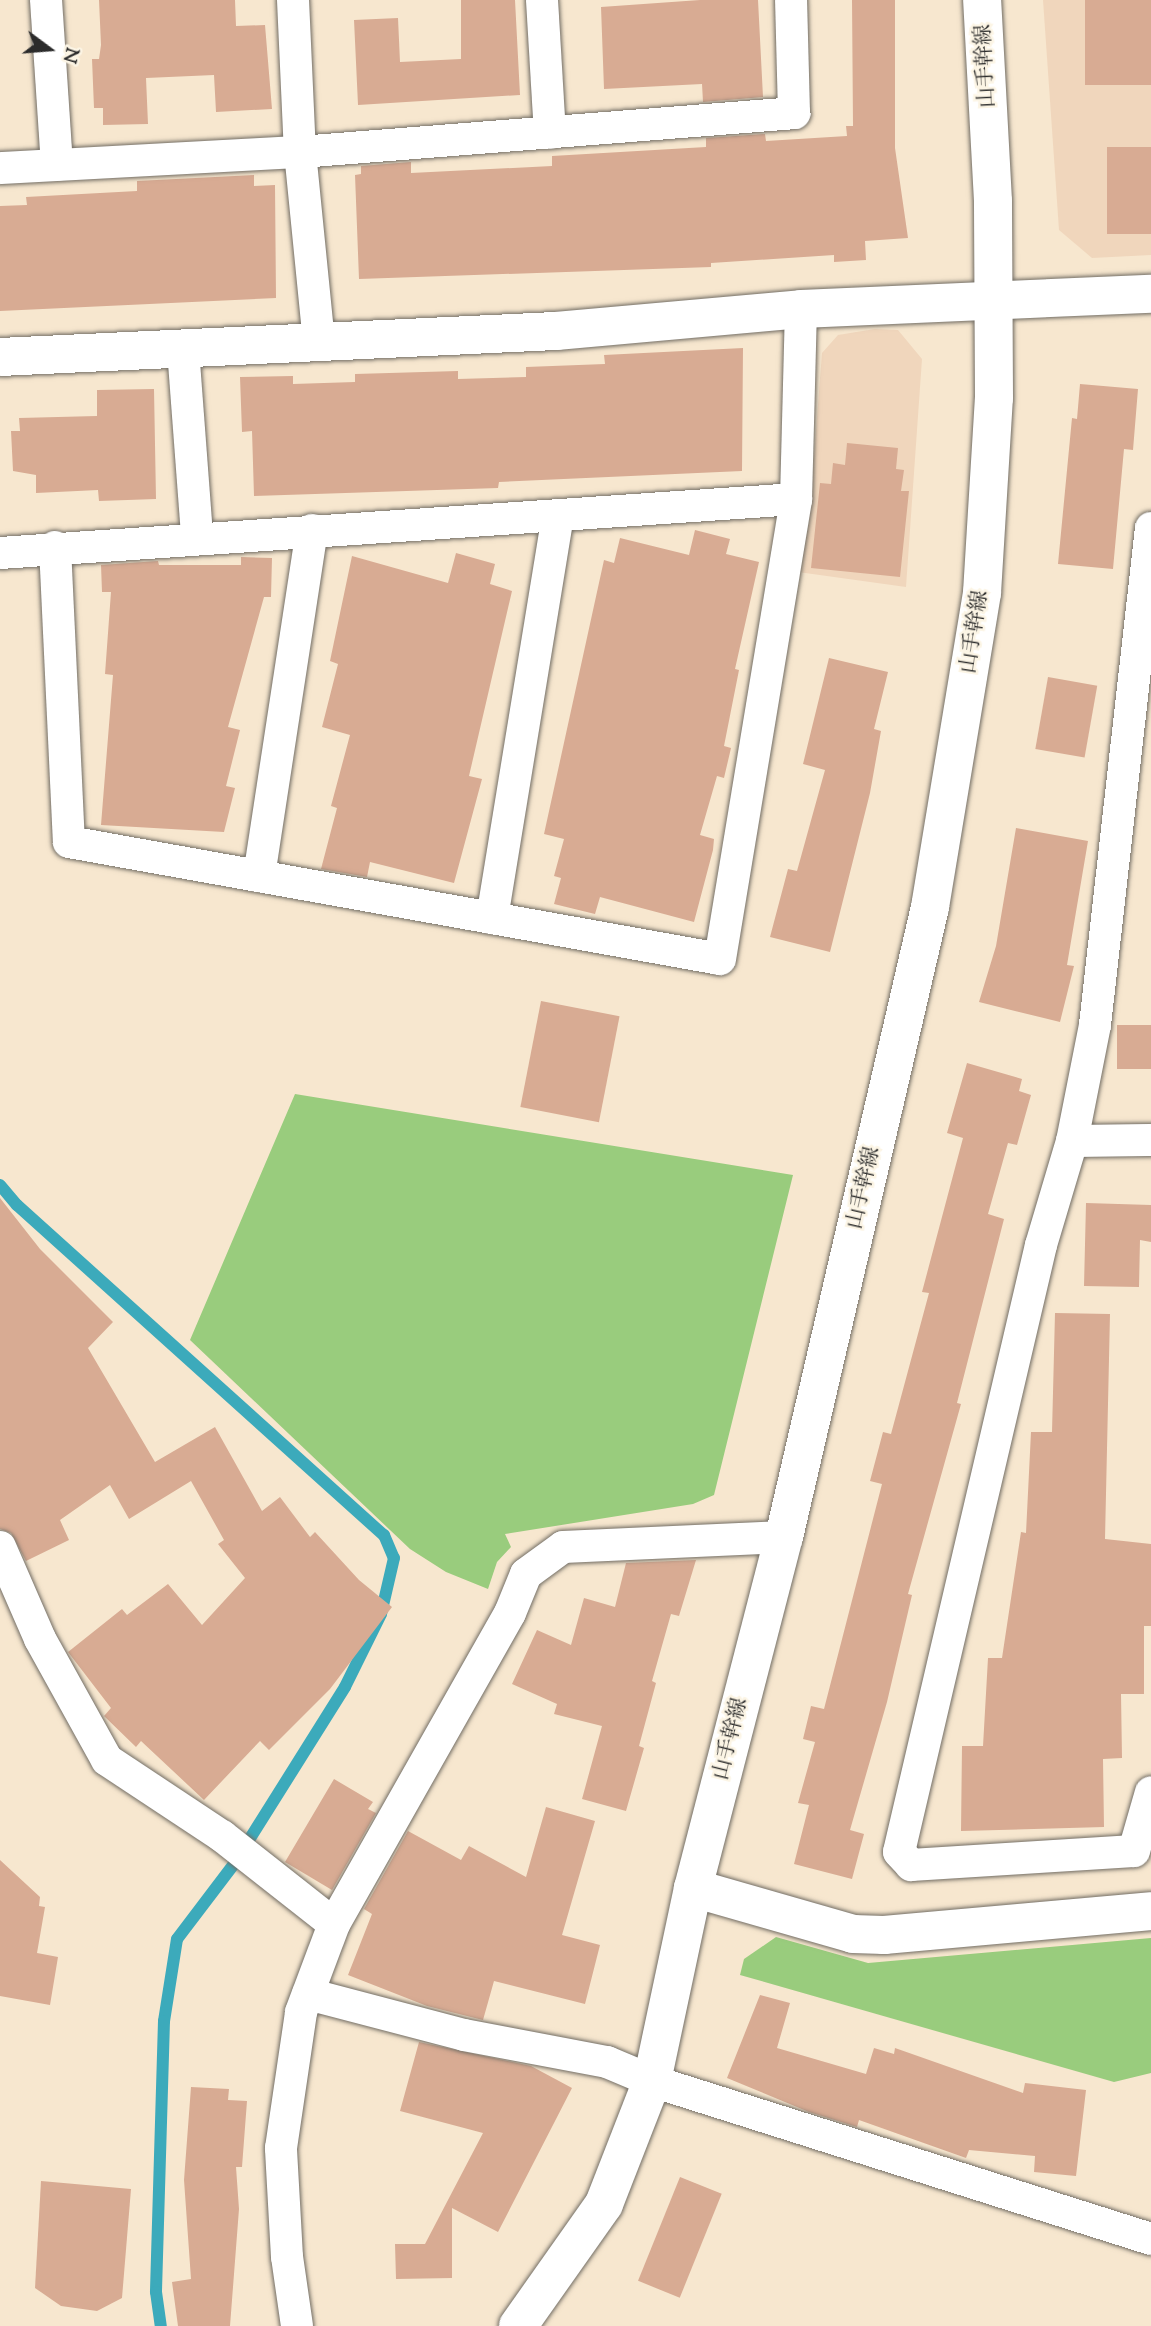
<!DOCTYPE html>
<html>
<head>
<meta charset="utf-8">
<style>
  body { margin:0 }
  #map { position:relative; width:1151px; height:2326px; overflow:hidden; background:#f7e7cf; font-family:"Sorts Mill Goudy","Noto Serif JP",serif }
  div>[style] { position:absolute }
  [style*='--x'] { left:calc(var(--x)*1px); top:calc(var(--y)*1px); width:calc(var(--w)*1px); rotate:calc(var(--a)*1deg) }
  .built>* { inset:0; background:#f0d6bc }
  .green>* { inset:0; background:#99cc7d }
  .stream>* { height:12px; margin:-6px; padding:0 6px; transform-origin:6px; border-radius:6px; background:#3caabb }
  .building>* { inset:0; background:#d8ab93; transform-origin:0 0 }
  .roads { filter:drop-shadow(0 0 2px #726d64) drop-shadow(0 0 2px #726d64) }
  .minor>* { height:32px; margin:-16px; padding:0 16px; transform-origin:16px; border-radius:16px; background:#fff }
  .tertiary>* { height:38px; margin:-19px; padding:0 19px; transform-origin:19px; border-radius:19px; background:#fff }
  span { translate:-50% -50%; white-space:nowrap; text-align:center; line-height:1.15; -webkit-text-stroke:5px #fcf5e5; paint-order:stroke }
  .street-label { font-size:21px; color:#2b2b2b }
  .north { position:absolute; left:14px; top:14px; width:70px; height:70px; -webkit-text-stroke:5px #fcf5e5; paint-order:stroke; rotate:106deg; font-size:19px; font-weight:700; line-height:28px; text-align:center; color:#2b2b2b }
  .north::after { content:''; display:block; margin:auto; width:24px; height:32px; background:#2b2b2b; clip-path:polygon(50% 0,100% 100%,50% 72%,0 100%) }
</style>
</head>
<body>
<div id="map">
  <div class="built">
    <div style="clip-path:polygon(1043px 0,1151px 0,1151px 255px,1092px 258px,1059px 230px)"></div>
    <div style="clip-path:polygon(875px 329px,898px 330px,922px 359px,906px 587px,798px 572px,809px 522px,822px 353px,838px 335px)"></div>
  </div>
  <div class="green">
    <div style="clip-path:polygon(295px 1094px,793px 1175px,714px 1495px,693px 1504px,505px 1534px,511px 1547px,497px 1562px,488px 1589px,446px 1572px,410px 1549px,190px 1340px)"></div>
    <div style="clip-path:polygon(776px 1937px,868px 1963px,1151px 1938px,1151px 2073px,1114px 2082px,740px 1975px,744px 1959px)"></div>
  </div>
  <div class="stream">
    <div style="--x:0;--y:1185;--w:26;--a:50"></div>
    <div style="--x:17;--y:1205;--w:494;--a:42"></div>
    <div style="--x:384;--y:1535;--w:25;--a:67"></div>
    <div style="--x:394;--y:1558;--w:57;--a:103.1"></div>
    <div style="--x:381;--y:1614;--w:81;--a:116.3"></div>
    <div style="--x:345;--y:1687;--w:209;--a:122.1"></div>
    <div style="--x:234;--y:1864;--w:94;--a:127.2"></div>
    <div style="--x:177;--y:1939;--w:83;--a:99"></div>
    <div style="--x:164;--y:2021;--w:271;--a:91.7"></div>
    <div style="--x:156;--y:2292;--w:34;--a:82"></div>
  </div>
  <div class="building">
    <div style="clip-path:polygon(99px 0,235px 0,236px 26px,265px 25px,272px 109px,216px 112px,214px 75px,146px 78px,148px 124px,103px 125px,103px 108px,94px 108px,92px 59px,99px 59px,101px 45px)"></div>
    <div style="clip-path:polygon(461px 0,515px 0,520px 95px,358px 105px,354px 20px,398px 18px,400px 62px,461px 59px)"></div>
    <div style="clip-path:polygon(700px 0,758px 0,763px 97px,703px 102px,702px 84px,604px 89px,601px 7px)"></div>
    <div style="clip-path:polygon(852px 0,895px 0,895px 148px,908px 238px,865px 241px,866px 260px,834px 262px,834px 255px,711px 263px,711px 267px,359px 279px,355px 175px,361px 174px,361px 166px,411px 162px,411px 173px,552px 166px,552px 156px,706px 147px,706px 138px,765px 134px,766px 141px,847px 136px,846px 126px,853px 126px)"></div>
    <div style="left:1085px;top:0;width:66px;height:85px"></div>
    <div style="left:1151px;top:147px;width:87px;height:44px;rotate:90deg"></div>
    <div style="clip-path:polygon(254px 175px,254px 186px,275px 185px,276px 298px,0 311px,0 206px,27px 205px,26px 197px,137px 191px,137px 181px)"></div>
    <div style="clip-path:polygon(743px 348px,742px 471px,499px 482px,498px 488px,254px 496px,252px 431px,242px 432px,240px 377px,293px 376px,293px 384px,355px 382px,355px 374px,458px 371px,458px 379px,526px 377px,526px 367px,605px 364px,604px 355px)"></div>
    <div style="clip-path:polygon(1080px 384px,1138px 389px,1133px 450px,1124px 449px,1113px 569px,1058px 564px,1072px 418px,1077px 419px)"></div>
    <div style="clip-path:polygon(154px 389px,156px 499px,99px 501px,98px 490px,36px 493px,36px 475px,13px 471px,11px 431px,20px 431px,19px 418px,97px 416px,97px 390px)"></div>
    <div style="clip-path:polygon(847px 443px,898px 448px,896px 469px,904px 470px,901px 491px,909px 491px,900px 577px,811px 568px,820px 483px,831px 484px,833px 463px,845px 465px)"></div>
    <div style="clip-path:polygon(695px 530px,730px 539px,726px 554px,759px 562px,735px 669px,739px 670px,724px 746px,731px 748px,724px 778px,717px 776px,700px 835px,714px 839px,713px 850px,694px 922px,600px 897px,595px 914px,554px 904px,561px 878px,554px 876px,564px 839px,544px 834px,604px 560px,614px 563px,620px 538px,689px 555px)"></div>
    <div style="clip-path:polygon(456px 553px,495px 564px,490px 584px,512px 591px,469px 776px,482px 779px,454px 883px,370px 862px,367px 877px,321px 869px,337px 808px,331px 806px,350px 735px,322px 727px,338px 664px,330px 661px,352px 556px,448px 583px)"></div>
    <div style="clip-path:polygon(241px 557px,272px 558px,271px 597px,264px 597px,228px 727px,240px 730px,226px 786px,235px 788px,224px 832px,101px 825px,113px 675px,105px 674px,111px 592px,102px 592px,101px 565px,158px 561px,159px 565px,241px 565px)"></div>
    <div style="clip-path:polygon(829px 658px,888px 672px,874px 729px,881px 731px,870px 793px,830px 952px,770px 937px,788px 869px,797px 871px,825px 770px,803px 764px)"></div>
    <div style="left:1048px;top:677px;width:50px;height:73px;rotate:10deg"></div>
    <div style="clip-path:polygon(1016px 828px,1088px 841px,1067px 965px,1074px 966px,1060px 1022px,979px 1002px,996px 946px)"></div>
    <div style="left:541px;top:1001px;width:80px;height:108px;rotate:11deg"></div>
    <div style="left:1151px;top:1025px;width:44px;height:34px;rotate:90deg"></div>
    <div style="clip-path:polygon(967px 1063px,1022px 1079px,1019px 1091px,1031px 1095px,1017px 1145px,1008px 1143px,988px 1214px,1004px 1219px,957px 1403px,961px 1404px,908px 1594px,912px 1595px,887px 1702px,850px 1830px,864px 1834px,852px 1879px,794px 1864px,809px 1805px,798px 1803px,815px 1742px,803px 1739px,811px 1706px,824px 1709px,882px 1484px,870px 1481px,883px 1432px,891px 1434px,929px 1293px,922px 1292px,963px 1138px,947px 1133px)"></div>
    <div style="clip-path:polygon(0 1198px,40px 1249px,113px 1322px,88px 1348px,155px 1462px,215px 1427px,262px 1511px,280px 1497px,310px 1537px,315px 1532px,359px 1580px,392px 1607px,330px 1689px,269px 1750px,260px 1741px,204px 1800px,141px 1741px,136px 1747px,104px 1716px,111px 1708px,68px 1652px,122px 1609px,127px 1615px,168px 1584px,202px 1625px,245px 1578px,218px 1544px,224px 1540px,191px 1481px,129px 1519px,110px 1485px,60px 1520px,69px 1540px,26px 1561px,11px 1533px,0 1529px)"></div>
    <div style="clip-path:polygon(1086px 1203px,1151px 1205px,1151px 1242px,1140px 1240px,1139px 1287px,1084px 1286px)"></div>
    <div style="clip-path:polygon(1055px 1313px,1110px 1314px,1105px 1539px,1151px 1544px,1151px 1626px,1144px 1626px,1144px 1694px,1121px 1694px,1122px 1758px,1103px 1759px,1104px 1827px,961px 1831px,962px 1746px,983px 1746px,988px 1658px,1002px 1658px,1021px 1532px,1026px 1533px,1031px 1432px,1052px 1432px)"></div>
    <div style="clip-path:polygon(696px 1560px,679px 1616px,671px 1614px,652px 1681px,656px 1683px,639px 1746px,644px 1748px,626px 1811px,582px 1799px,602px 1726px,554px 1714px,557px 1704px,512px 1684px,537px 1630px,571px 1645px,584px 1598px,615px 1607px,626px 1563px)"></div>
    <div style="clip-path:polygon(334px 1779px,373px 1802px,368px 1809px,376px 1813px,332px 1890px,285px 1862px)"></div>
    <div style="clip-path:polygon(546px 1807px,595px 1821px,562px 1935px,600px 1945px,585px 2004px,494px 1981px,483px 2020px,427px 2006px,348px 1975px,372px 1914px,364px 1909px,408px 1831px,461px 1860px,469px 1846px,526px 1877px)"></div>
    <div style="clip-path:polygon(0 1860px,40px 1897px,39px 1906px,45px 1907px,37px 1953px,58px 1957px,50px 2005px,0 1996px)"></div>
    <div style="clip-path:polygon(760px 1995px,790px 2003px,777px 2048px,866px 2074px,874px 2048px,894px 2054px,895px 2048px,1023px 2093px,1025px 2083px,1086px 2090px,1076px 2176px,1034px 2172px,1035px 2156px,969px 2150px,966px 2158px,859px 2120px,857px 2127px,809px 2112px,727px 2078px)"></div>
    <div style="clip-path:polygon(419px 2042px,531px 2066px,572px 2088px,498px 2232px,452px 2208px,452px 2278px,396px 2279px,395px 2244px,425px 2244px,483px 2133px,400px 2111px)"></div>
    <div style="clip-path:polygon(191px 2087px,229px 2089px,228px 2100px,247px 2101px,242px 2167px,236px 2167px,239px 2209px,230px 2326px,178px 2326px,172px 2282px,191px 2279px,184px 2180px)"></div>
    <div style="left:680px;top:2177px;width:45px;height:112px;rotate:22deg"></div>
    <div style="clip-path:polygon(41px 2181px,131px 2189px,122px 2298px,97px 2311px,61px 2306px,35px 2288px)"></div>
  </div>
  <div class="roads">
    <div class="minor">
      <div style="--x:46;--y:0;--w:165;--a:86.2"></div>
      <div style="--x:293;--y:0;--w:152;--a:87.4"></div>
      <div style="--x:300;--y:152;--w:191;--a:84.3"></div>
      <div style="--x:542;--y:0;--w:133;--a:86.6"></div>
      <div style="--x:0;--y:168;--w:300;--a:-3.1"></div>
      <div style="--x:300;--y:152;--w:496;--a:-4.5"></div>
      <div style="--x:794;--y:113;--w:113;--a:-91.5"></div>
      <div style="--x:183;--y:349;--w:189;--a:85.7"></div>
      <div style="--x:1151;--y:528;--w:500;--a:96.43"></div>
      <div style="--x:1095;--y:1025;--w:118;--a:101.2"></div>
      <div style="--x:1072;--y:1141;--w:109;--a:106.6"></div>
      <div style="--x:1041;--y:1245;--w:623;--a:103.17"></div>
      <div style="--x:899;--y:1852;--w:18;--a:47"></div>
      <div style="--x:911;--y:1865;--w:223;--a:-3.6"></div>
      <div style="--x:1134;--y:1851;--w:61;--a:-73.9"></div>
      <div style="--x:55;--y:547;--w:295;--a:87.3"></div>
      <div style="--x:69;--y:842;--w:661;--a:10.19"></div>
      <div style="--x:720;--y:959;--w:466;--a:-80.6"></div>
      <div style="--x:796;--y:499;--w:190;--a:-88.5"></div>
      <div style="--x:0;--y:553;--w:798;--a:-3.88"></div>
      <div style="--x:259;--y:876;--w:350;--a:-81.3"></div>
      <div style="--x:492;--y:918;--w:408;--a:-80.7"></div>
      <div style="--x:1072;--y:1141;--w:79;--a:-0.7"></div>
      <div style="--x:0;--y:1547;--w:100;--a:66.5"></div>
      <div style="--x:40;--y:1639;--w:138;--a:61"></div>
      <div style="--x:107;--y:1760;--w:138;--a:33.5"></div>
      <div style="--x:222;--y:1836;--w:142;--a:38.2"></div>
      <div style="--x:308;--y:1994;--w:161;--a:14.7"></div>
      <div style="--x:464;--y:2035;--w:146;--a:10.7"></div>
      <div style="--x:607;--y:2062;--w:49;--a:22.9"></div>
      <div style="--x:652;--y:2081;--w:523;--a:17.57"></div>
      <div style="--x:297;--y:2326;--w:70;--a:-98.2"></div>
      <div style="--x:287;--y:2257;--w:109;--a:-93.2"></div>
      <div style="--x:281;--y:2148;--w:137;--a:-81.6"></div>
      <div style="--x:301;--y:2012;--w:94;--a:-69.4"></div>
      <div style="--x:334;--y:1924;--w:357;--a:-60.5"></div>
      <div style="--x:510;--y:1613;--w:42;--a:-67.7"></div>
      <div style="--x:526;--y:1574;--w:46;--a:-36.1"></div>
      <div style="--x:563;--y:1547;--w:221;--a:-2.6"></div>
    </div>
    <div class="tertiary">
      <div style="--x:0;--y:357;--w:557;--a:-2.68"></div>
      <div style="--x:556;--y:331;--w:246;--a:-5.1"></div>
      <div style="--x:801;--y:309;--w:350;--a:-2.5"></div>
      <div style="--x:693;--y:1888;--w:166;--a:16"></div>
      <div style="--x:853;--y:1934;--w:31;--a:2"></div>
      <div style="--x:884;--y:1935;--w:268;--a:-5.1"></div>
      <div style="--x:518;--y:2326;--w:149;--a:-54.8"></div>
      <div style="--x:604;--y:2204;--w:132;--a:-68.7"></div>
      <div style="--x:652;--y:2081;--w:197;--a:-78"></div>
      <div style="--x:693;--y:1888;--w:363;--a:-75.5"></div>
      <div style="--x:784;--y:1537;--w:647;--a:-76.95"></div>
      <div style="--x:930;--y:907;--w:318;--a:-80.6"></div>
      <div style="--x:982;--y:593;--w:195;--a:-86.5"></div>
      <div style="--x:994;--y:398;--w:197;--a:-90.3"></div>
      <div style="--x:993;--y:201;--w:201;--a:-93.1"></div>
    </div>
  </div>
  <div class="street-label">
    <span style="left:986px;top:66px;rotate:-93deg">山手幹線</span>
    <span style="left:975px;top:632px;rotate:-81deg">山手幹線</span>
    <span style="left:864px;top:1188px;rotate:-77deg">山手幹線</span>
    <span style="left:731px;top:1739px;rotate:-76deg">山手幹線</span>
  </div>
  <div class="north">N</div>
</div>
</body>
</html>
